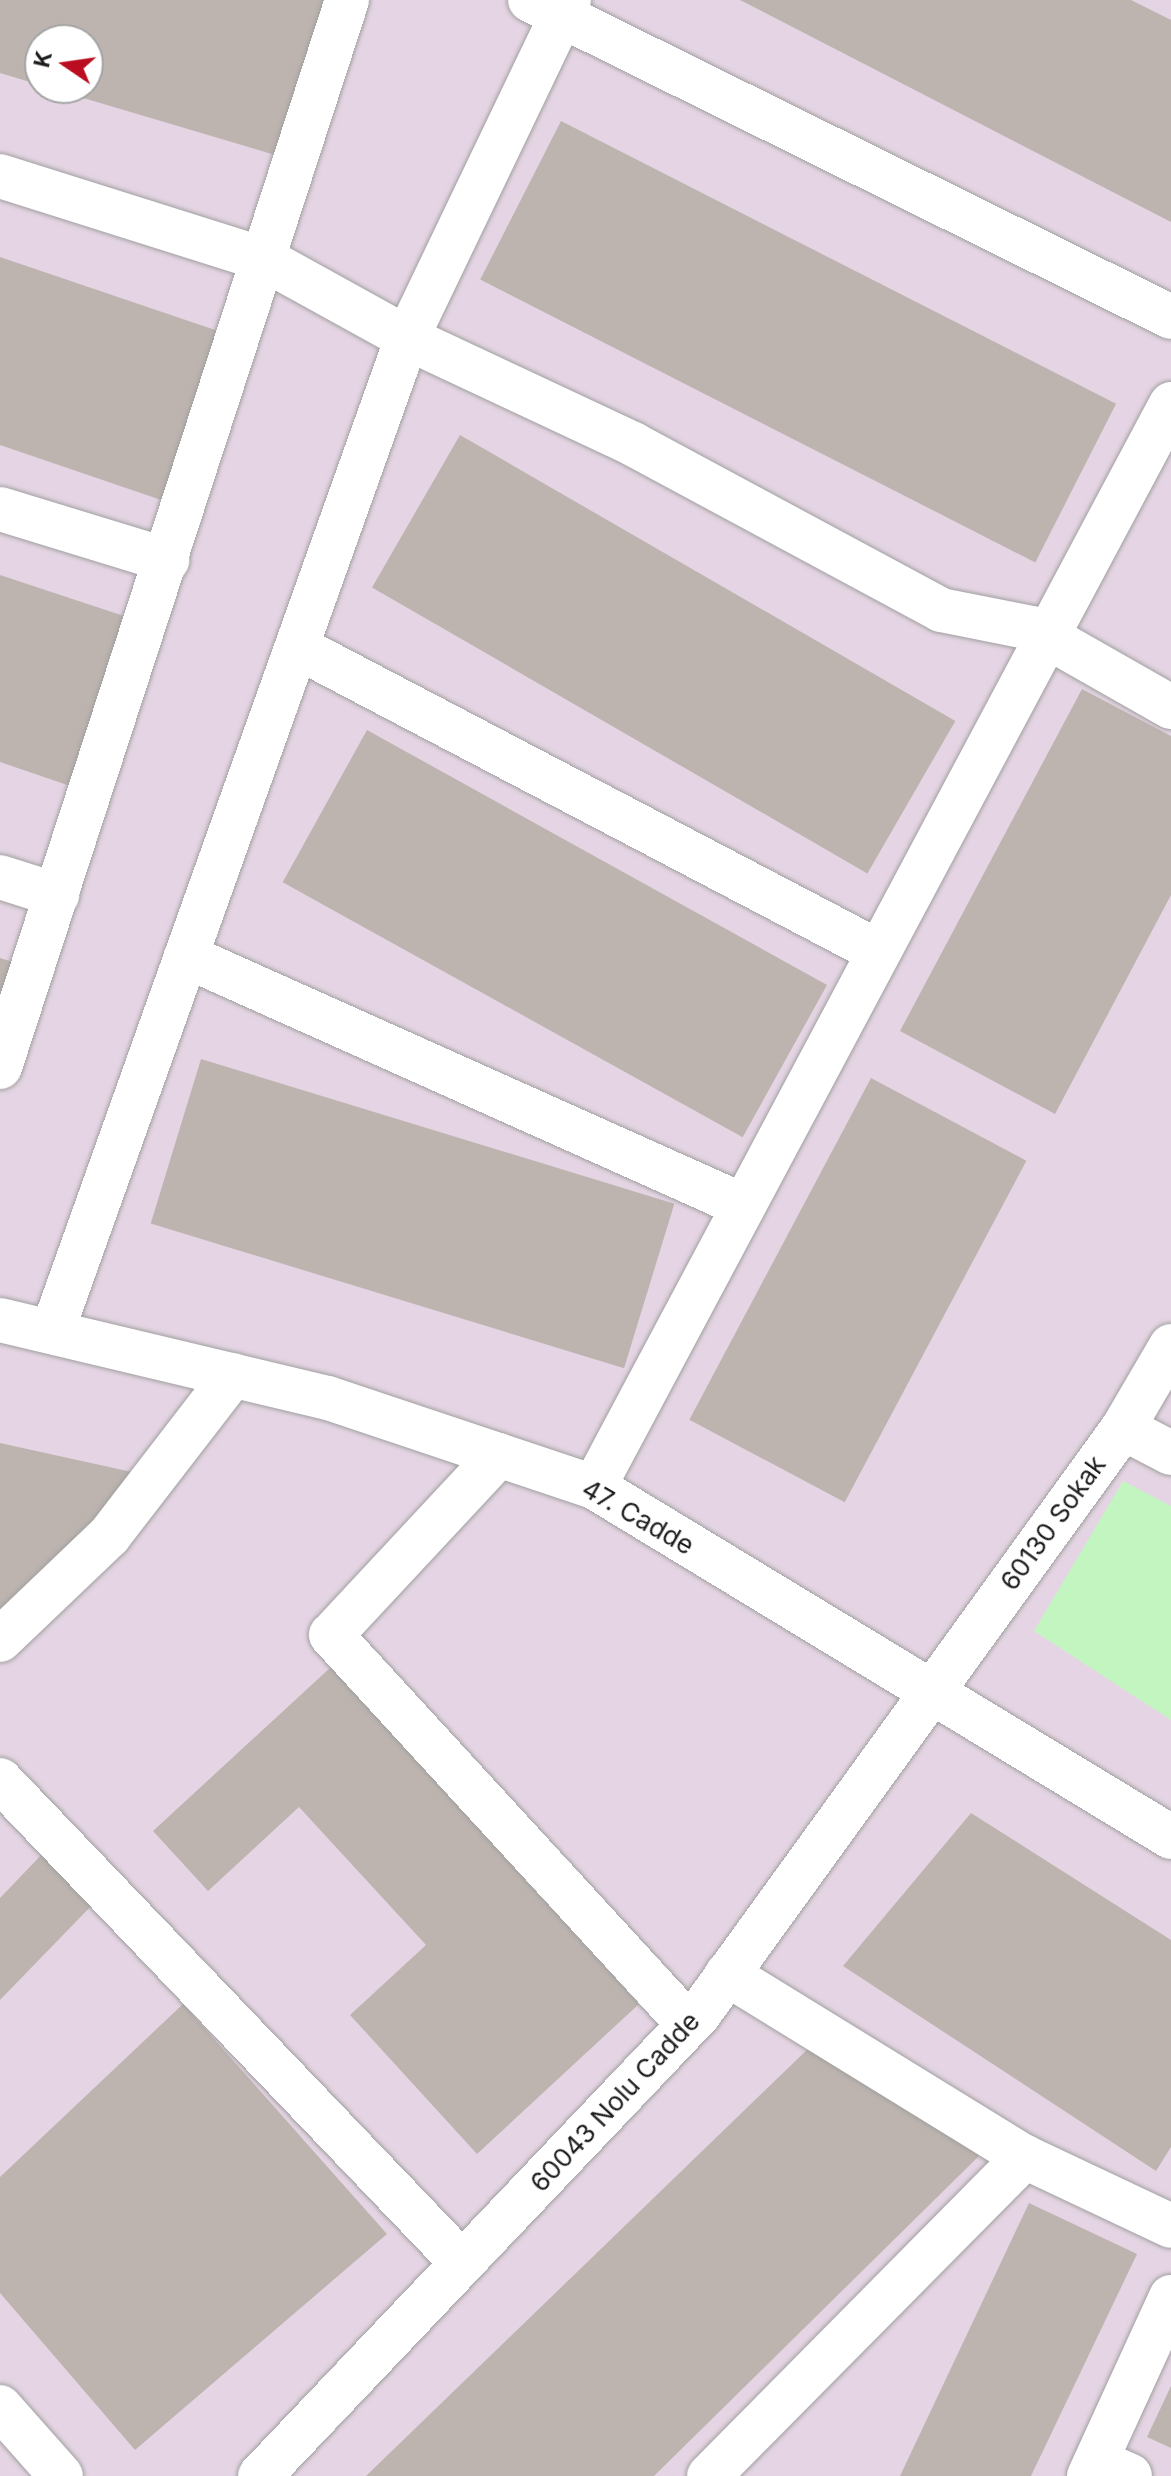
<!DOCTYPE html>
<html>
<head>
<meta charset="utf-8">
<style>
  body { margin:0 }
  #map { position:relative; width:1171px; height:2476px; overflow:hidden; background:#ede8e2; font-family:Inter,sans-serif }
  div>[style] { position:absolute }
  [style*='--x'] { left:calc(var(--x)*1px); top:calc(var(--y)*1px); width:calc(var(--w)*1px); rotate:calc(var(--a)*1deg) }
  .industrial>* { inset:0; background:#e5d5e4 }
  .park>* { inset:0; background:#c3f5c1 }
  .building>* { inset:0; background:#bdb4af; transform-origin:0 0 }
  .roads { filter:drop-shadow(0 0 2px #a0a0a0) drop-shadow(0 0 2px #a0a0a0) }
  .minor>* { height:44px; margin:-22px; padding:0 22px; transform-origin:22px; border-radius:22px; background:#fff }
  span { translate:-50% -50%; white-space:nowrap; text-align:center; line-height:1.15; -webkit-text-stroke:6px #fff; paint-order:stroke }
  .street-label { font-size:26px; color:#1c1c1c }
  .north { position:absolute; left:24px; top:24px; width:80px; height:80px; box-sizing:border-box; background:#fff; border:2px solid #a4a4a4; border-radius:50%; rotate:283deg; font-size:22px; font-weight:700; line-height:32px; text-align:center; color:#1c1c1c }
  .north::after { content:''; display:block; margin:auto; width:28px; height:36px; background:#ba0e20; clip-path:polygon(50% 0,100% 100%,50% 72%,0 100%) }
</style>
</head>
<body>
<div id="map">
  <div class="industrial">
    <div style="clip-path:polygon(evenodd,0 0,1171px 0,1171px 2476px,0 2476px,0 0,40px 40px,88px 40px,88px 88px,40px 88px,40px 40px)"></div>
  </div>
  <div class="park">
    <div style="clip-path:polygon(1123px 1481px,1171px 1506px,1171px 1720px,1034px 1631px)"></div>
  </div>
  <div class="building">
    <div style="clip-path:polygon(0 0,330px 0,282px 157px,53px 89px,88px 88px,88px 40px,40px 40px,40px 85px,0 73px)"></div>
    <div style="clip-path:polygon(740px 0,1131px 0,1171px 20px,1171px 222px)"></div>
    <div style="left:561px;top:121px;width:623px;height:178px;rotate:27deg"></div>
    <div style="clip-path:polygon(0 257px,224px 333px,167px 502px,0 445px)"></div>
    <div style="left:460px;top:435px;width:572px;height:176px;rotate:30deg"></div>
    <div style="clip-path:polygon(0 575px,133px 619px,76px 788px,0 762px)"></div>
    <div style="clip-path:polygon(1082px 689px,1171px 736px,1171px 895px,1055px 1114px,900px 1031px)"></div>
    <div style="left:367px;top:730px;width:526px;height:174px;rotate:29deg"></div>
    <div style="clip-path:polygon(0 958px,22px 965px,0 1028px)"></div>
    <div style="left:201px;top:1059px;width:495px;height:172px;rotate:17deg"></div>
    <div style="left:871px;top:1078px;width:176px;height:387px;rotate:28deg"></div>
    <div style="clip-path:polygon(0 1443px,141px 1474px,0 1628px)"></div>
    <div style="clip-path:polygon(331px 1667px,639px 2004px,477px 2154px,350px 2015px,426px 1945px,299px 1807px,208px 1891px,153px 1831px)"></div>
    <div style="clip-path:polygon(971px 1813px,1171px 1940px,1171px 2147px,1156px 2171px,843px 1966px)"></div>
    <div style="clip-path:polygon(46px 1850px,97px 1900px,0 2000px,0 1898px)"></div>
    <div style="clip-path:polygon(183px 2004px,387px 2234px,135px 2450px,0 2293px,0 2177px)"></div>
    <div style="clip-path:polygon(814px 2043px,979px 2156px,654px 2476px,366px 2476px)"></div>
    <div style="clip-path:polygon(1029px 2203px,1137px 2254px,1031px 2476px,900px 2476px)"></div>
    <div style="clip-path:polygon(1171px 2386px,1171px 2448px,1147px 2437px)"></div>
  </div>
  <div class="roads">
    <div class="minor">
      <div style="--x:530;--y:0;--w:715;--a:26.31"></div>
      <div style="--x:0;--y:176;--w:277;--a:17.5"></div>
      <div style="--x:264;--y:259;--w:163;--a:28.9"></div>
      <div style="--x:407;--y:338;--w:250;--a:25.1"></div>
      <div style="--x:633;--y:444;--w:350;--a:28.3"></div>
      <div style="--x:941;--y:610;--w:93;--a:11.2"></div>
      <div style="--x:1032;--y:628;--w:160;--a:29.6"></div>
      <div style="--x:0;--y:509;--w:175;--a:17"></div>
      <div style="--x:297;--y:647;--w:657;--a:27.66"></div>
      <div style="--x:0;--y:877;--w:60;--a:17.5"></div>
      <div style="--x:186;--y:956;--w:611;--a:24.13"></div>
      <div style="--x:0;--y:1067;--w:1122;--a:-71.98"></div>
      <div style="--x:0;--y:1320;--w:337;--a:13.4"></div>
      <div style="--x:328;--y:1398;--w:280;--a:18.5"></div>
      <div style="--x:594;--y:1487;--w:675;--a:31.24"></div>
      <div style="--x:52;--y:1332;--w:1055;--a:-70.35"></div>
      <div style="--x:407;--y:338;--w:375;--a:-64.4"></div>
      <div style="--x:1123;--y:1428;--w:54;--a:27.5"></div>
      <div style="--x:499;--y:1455;--w:246;--a:133"></div>
      <div style="--x:331;--y:1635;--w:529;--a:47.45"></div>
      <div style="--x:594;--y:1487;--w:1227;--a:-61.95"></div>
      <div style="--x:0;--y:1640;--w:151;--a:-43.7"></div>
      <div style="--x:109;--y:1536;--w:203;--a:-52.4"></div>
      <div style="--x:0;--y:1780;--w:668;--a:46.27"></div>
      <div style="--x:727;--y:1974;--w:350;--a:31.6"></div>
      <div style="--x:0;--y:2407;--w:92;--a:48.5"></div>
      <div style="--x:1097;--y:2461;--w:36;--a:24"></div>
      <div style="--x:260;--y:2476;--w:637;--a:-46.46"></div>
      <div style="--x:699;--y:2014;--w:723;--a:-54.11"></div>
      <div style="--x:1123;--y:1428;--w:95;--a:-59.7"></div>
      <div style="--x:709;--y:2476;--w:449;--a:-45.3"></div>
      <div style="--x:1025;--y:2157;--w:161;--a:25.3"></div>
      <div style="--x:1089;--y:2476;--w:197;--a:-65.4"></div>
    </div>
  </div>
  <div class="street-label">
    <span style="left:638px;top:1517px;rotate:30deg">47. Cadde</span>
    <span style="left:1053px;top:1523px;rotate:-54deg">60130 Sokak</span>
    <span style="left:615px;top:2102px;rotate:-47deg">60043 Nolu Cadde</span>
  </div>
  <div class="north">K</div>
</div>
</body>
</html>
